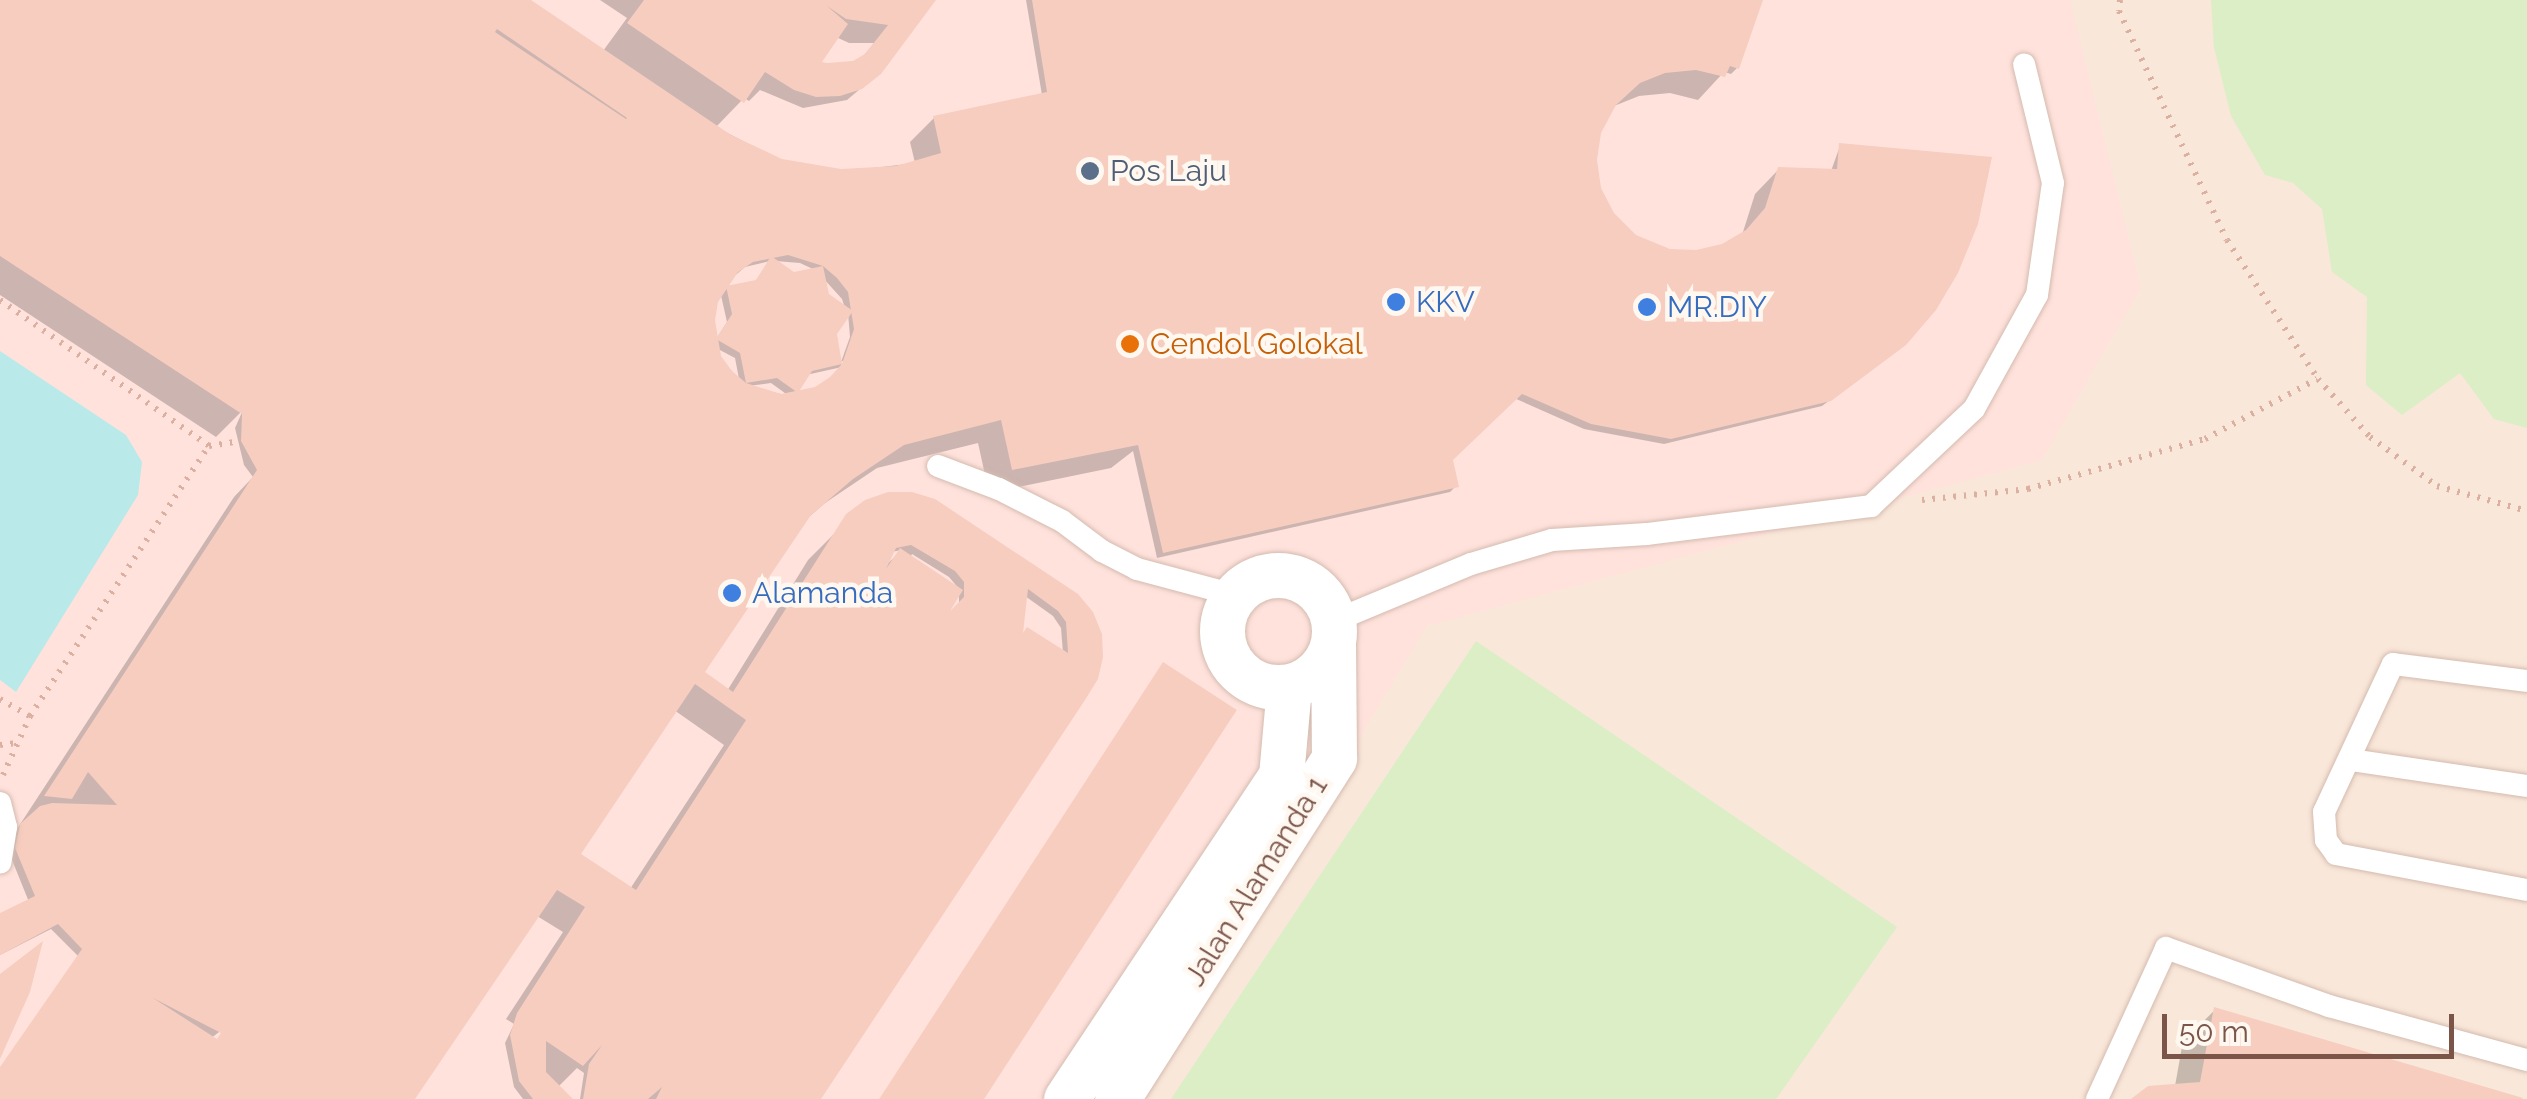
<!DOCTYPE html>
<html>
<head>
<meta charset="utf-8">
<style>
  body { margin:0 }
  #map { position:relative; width:2527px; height:1099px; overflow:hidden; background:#fef3e9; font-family:Raleway,sans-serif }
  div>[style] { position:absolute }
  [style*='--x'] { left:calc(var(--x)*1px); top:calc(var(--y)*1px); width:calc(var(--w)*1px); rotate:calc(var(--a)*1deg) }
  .residential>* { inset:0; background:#f9e7d9; transform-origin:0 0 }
  .commercial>* { inset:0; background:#ffe2dc }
  .green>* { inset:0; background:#dbeec5 }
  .water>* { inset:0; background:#bae9ea }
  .shadow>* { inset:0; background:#0003 }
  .building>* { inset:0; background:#f6cdbe; transform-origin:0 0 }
  .path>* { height:6px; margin-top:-3px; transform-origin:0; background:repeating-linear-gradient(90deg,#dcb0a0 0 2.5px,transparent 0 10.5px) }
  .roads { filter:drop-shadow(0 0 2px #d4bbaf) drop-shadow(0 0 2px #d4bbaf) }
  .service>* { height:22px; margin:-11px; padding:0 11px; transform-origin:11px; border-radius:11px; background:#fff }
  .minor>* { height:45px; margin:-22.5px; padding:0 22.5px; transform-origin:22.5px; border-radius:22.5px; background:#fff }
  .minor>.ring { margin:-22.5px; padding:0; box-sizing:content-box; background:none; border:45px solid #fff; border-radius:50% }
  .dots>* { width:28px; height:28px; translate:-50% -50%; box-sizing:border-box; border:5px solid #fff8f1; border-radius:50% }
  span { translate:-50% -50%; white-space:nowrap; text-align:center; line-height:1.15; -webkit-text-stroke:9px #fff8f1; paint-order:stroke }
  .service-label { font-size:30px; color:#4e5e75 }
  .left { translate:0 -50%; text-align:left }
  .shop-label { font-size:30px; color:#366cbe }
  .food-label { font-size:30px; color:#c56008 }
  .street-label { font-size:30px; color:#7c5549 }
  .scale { position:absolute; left:2162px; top:1014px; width:292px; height:45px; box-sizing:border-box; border:5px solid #7c5549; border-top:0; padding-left:12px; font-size:30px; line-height:35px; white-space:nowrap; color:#7c5549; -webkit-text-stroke:8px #fff8f1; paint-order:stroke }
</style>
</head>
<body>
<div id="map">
  <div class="residential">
    <div style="left:0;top:0;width:2527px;height:1099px"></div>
  </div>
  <div class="commercial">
    <div style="clip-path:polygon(0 0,2070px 0,2141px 288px,2042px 460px,1427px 626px,1142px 1099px,0 1099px)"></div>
  </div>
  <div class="green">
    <div style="clip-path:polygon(2211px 0,2527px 0,2527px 428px,2494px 419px,2460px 373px,2402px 415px,2366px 385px,2367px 297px,2332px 272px,2322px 209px,2293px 183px,2265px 175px,2231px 116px,2214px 47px)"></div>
    <div style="clip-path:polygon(1476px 641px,1897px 927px,1776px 1099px,1171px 1099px)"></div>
  </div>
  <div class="water">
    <div style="clip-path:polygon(0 351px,126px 435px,142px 462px,138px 495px,16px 692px,0 680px)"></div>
  </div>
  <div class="shadow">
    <div style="clip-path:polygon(evenodd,0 0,527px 0,603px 51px,627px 18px,600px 0,932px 0,879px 73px,847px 100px,803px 108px,760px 90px,749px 101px,744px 98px,716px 127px,781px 161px,840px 172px,915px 163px,910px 142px,934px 118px,1042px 95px,1026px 0,1760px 0,1737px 68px,1731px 74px,1724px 72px,1698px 100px,1670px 93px,1639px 96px,1614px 106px,1599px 132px,1594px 160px,1599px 188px,1612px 214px,1635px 237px,1669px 252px,1710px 250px,1742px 235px,1755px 194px,1779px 169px,1831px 171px,1840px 146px,1897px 350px,1822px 406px,1664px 444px,1584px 429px,1514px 398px,1450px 460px,1456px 486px,1450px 492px,1157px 558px,1133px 451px,1111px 468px,989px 493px,978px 443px,877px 468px,825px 503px,803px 522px,702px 672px,727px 691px,808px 560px,866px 502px,1091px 613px,818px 1099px,580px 1099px,584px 1073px,577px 1068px,557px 1088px,568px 1099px,523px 1099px,514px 1087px,505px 1043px,514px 1024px,506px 1019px,563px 932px,537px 916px,412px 1099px,0 1099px,0 1069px,78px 956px,51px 929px,0 955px,0 919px,29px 902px,10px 855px,15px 832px,234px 497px,253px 477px,244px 465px,235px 428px,243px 410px,216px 437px,0 295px,0 0,836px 37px,849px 43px,874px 43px,861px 59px,812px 72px,836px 37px,0 0,770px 261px,754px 283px,718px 290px,745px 267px,770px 261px,0 0,775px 261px,800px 263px,815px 270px,793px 274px,775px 261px,0 0,823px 278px,842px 299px,845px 308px,827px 296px,823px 278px,0 0,720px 291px,727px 322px,713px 344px,716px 301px,720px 291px,0 0,848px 313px,850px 337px,841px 362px,848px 358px,842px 367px,817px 389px,792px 398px,806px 375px,842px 367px,834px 333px,848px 313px,0 0,716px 348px,735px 358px,739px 379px,719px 357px,716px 348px,0 0,771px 383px,789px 396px,748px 386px,771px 383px,0 0,902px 550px,885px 566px,891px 552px,902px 550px,0 0,912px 554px,949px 577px,960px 590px,910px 558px,912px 554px,0 0,959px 592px,959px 605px,941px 620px,959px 592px,0 0,1025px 596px,1053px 616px,1061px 628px,1063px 653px,1021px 637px,1025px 596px,0 0,674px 710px,724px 745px,630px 889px,578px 855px,674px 710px,0 0,241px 1015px,216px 1043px,210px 1039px,241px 1015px)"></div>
    <div style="clip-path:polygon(2215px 1010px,2517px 1099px,2137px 1099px,2175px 1086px,2183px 1041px)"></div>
  </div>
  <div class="building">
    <div style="clip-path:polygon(evenodd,0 0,531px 0,731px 135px,782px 159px,841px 169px,896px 166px,941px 153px,933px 116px,1047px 92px,1032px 0,1763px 0,1739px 69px,1730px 66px,1725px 77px,1696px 70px,1665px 73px,1640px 83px,1616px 105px,1601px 133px,1597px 160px,1601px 188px,1614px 213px,1636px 235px,1670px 249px,1696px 250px,1722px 244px,1746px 230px,1765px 208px,1778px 167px,1837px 169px,1839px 143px,1992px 157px,1978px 224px,1958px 273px,1936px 310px,1906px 345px,1831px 401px,1671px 439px,1591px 424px,1522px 394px,1453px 460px,1459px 487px,1163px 553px,1138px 445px,1012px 470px,1001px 420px,904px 445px,853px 479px,811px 515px,705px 672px,733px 692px,846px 514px,865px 500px,888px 492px,912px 492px,935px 499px,1078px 594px,1093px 612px,1102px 634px,1103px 657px,1098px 679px,1085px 700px,821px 1099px,656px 1099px,662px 1087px,648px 1099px,583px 1099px,589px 1064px,602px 1045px,583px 1066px,546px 1041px,546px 1072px,573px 1099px,533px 1099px,519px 1081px,510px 1035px,517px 1013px,585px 907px,557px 890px,415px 1099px,0 1099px,0 1067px,82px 949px,58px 924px,0 955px,0 913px,35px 896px,15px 848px,20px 824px,40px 806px,52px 803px,117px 805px,88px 772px,72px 799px,44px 796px,257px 470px,241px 441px,242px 414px,0 256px,0 0,497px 29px,627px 118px,626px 119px,495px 32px,497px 29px,0 0,788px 255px,823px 266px,837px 278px,848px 292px,854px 329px,842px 364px,830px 377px,815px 387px,781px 394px,746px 383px,732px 371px,721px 356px,715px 320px,718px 302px,738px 272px,753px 262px,788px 255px,0 0,911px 545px,955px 571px,964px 582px,964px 597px,950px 611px,963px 590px,900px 548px,886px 569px,896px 548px,911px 545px,0 0,1028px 589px,1058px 611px,1066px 622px,1068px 653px,1027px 627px,1023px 633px,1028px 589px,0 0,695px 684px,746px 720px,636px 890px,581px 854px,695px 684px,0 0,153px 998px,221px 1033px,217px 1039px,153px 998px)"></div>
    <div style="clip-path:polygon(evenodd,644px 0,936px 0,881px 74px,862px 89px,840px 96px,816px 97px,794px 90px,765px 72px,744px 103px,627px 23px,644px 0,827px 6px,846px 19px,888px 25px,865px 54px,853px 61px,827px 63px,822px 62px,848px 24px,827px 6px)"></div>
    <div style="clip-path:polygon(771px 256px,794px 272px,823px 266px,829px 294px,853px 311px,837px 334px,842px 364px,812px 371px,798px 393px,777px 378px,746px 383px,740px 353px,716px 339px,732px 314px,726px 286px,756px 280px)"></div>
    <div style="left:1163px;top:662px;width:88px;height:526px;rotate:33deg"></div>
    <div style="clip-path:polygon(43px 941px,30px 992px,0 1059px,0 974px)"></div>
    <div style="clip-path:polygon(2214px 1007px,2523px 1098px,2522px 1099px,2131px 1099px,2148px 1086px,2200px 1082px)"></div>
  </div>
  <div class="path">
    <div style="--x:2120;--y:0;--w:11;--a:95"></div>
    <div style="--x:2119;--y:11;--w:253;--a:64.8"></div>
    <div style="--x:2227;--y:240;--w:166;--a:56.8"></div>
    <div style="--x:2318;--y:379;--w:78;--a:48.1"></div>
    <div style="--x:2370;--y:437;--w:83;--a:36.2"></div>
    <div style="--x:2437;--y:486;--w:93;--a:15.5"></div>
    <div style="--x:0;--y:300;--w:255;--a:34.9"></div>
    <div style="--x:1922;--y:500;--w:107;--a:-5.9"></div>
    <div style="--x:2028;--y:489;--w:184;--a:-15.8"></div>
    <div style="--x:2205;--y:439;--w:127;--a:-28.2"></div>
    <div style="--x:0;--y:699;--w:34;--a:30"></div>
    <div style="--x:0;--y:745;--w:17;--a:-7"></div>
    <div style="--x:3;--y:775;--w:65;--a:-65.4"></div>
    <div style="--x:30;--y:716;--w:324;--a:-56.5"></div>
    <div style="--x:209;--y:446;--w:32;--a:-9"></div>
  </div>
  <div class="roads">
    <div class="service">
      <div style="--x:938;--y:466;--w:65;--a:20.7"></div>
      <div style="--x:999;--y:489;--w:71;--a:26.9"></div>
      <div style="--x:1062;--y:521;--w:50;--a:36.9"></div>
      <div style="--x:1102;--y:551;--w:39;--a:27"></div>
      <div style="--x:1137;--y:569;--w:101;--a:14.9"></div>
      <div style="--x:1334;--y:621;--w:148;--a:-22.6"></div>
      <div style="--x:1471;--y:564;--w:84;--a:-16.5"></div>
      <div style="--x:1552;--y:540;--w:95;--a:-3.6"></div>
      <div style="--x:1647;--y:534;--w:226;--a:-7.1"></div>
      <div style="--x:1871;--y:506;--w:141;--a:-43.3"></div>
      <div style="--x:1974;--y:409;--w:130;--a:-61.1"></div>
      <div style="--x:2037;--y:295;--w:113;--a:-81.9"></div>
      <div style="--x:2053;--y:183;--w:122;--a:-103.7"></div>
      <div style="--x:2527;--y:681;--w:135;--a:-172.8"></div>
      <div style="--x:2393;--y:664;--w:163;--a:115"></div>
      <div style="--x:2324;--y:812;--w:28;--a:86"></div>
      <div style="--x:2326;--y:840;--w:17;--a:54"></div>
      <div style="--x:2336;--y:854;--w:194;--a:10.7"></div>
      <div style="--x:2351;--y:760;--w:178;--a:8.4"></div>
      <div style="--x:0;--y:803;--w:25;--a:76"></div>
      <div style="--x:6;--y:827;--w:36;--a:99"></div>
      <div style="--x:2097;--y:1099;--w:166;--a:-65.4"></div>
      <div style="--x:2166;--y:948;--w:173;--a:19.6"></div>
      <div style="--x:2329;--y:1006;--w:205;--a:15.3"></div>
    </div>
    <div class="minor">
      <div class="ring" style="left:1222px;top:575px;width:67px;height:67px"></div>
      <div style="--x:1066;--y:1099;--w:388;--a:-56.4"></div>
      <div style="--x:1281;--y:776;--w:89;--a:-84.9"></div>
      <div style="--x:1117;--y:1099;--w:404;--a:-57.5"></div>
      <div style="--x:1334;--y:758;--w:112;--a:-90.5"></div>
    </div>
  </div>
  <div class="dots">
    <div style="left:1090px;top:171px;background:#5c6f8a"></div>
    <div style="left:1396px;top:302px;background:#3f7fe0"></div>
    <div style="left:1647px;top:307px;background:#3f7fe0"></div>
    <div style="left:1130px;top:344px;background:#e8710a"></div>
    <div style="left:732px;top:593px;background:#3f7fe0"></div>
  </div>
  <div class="service-label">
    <span class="left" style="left:1110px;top:171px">Pos Laju</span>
  </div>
  <div class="shop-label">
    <span class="left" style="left:1416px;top:302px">KKV</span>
    <span class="left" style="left:1667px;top:307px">MR.DIY</span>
    <span class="left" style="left:752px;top:593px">Alamanda</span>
  </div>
  <div class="food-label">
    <span class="left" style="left:1150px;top:344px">Cendol Golokal</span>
  </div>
  <div class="street-label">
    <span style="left:1256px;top:881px;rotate:-58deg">Jalan Alamanda 1</span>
  </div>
  <div class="scale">50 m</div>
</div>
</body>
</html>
